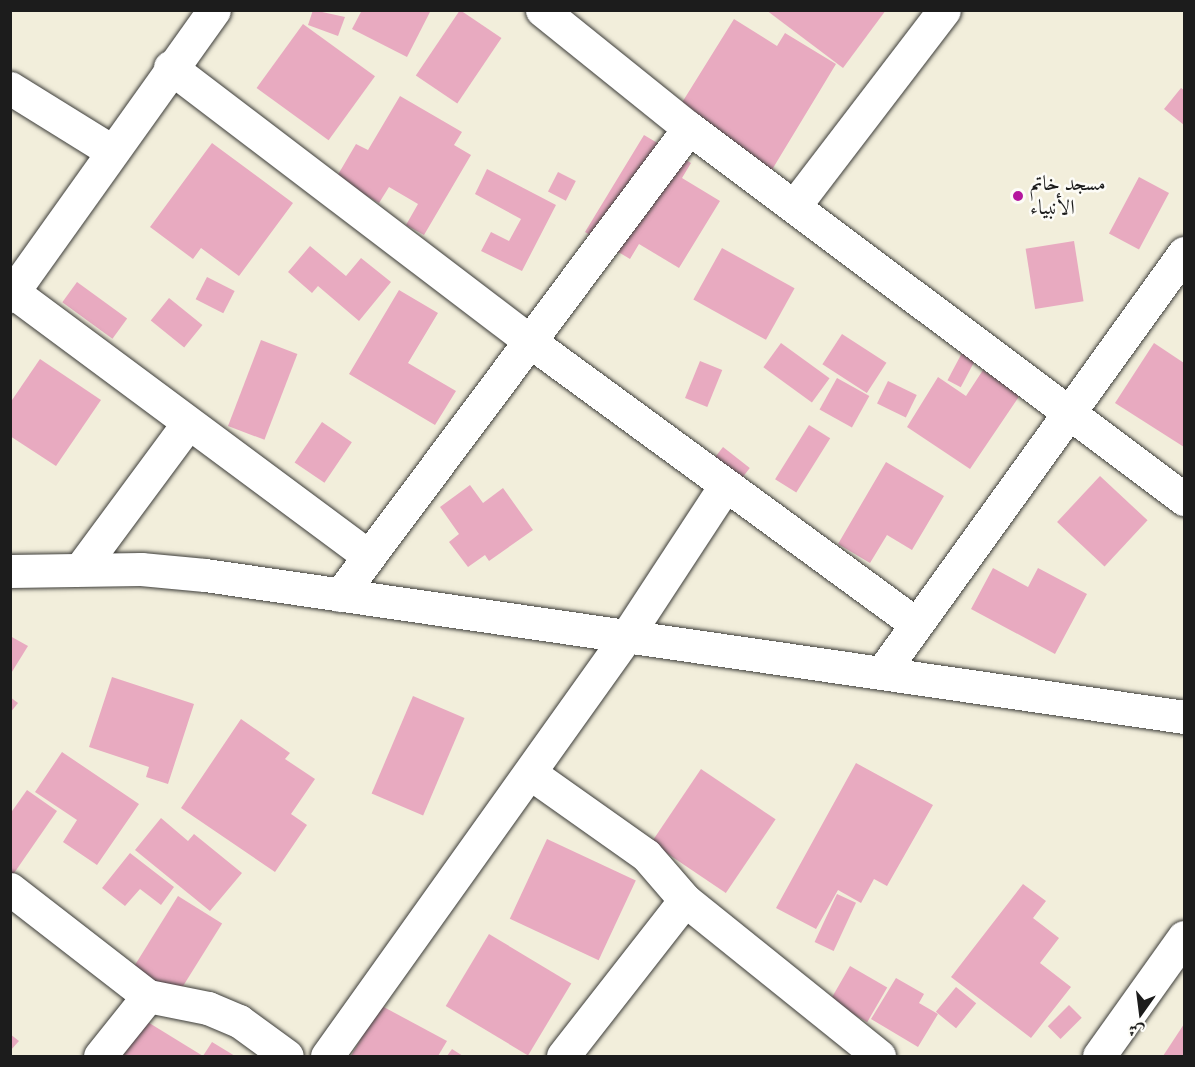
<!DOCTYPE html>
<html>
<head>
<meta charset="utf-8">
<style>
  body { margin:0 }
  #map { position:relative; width:1195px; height:1067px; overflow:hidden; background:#f2eedb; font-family:"IM FELL Double Pica",Amiri,serif }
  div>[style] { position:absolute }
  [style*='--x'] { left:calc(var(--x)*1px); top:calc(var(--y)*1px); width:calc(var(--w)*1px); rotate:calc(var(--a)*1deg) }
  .building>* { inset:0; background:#e8aac0; transform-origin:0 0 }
  .roads { filter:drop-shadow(0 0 2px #3c3c39) drop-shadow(0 0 2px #3c3c39) }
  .minor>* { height:33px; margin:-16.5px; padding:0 16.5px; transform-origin:16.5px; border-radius:16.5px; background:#fff }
  .dots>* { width:16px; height:16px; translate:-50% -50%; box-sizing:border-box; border:3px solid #fdfcf7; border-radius:50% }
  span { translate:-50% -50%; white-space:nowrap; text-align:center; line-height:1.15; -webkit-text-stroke:5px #fdfcf7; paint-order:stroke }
  .poi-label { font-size:21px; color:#1c1c1c }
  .left { translate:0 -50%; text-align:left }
  .frame { position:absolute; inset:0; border:12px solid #1c1c1c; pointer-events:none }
  .north { position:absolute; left:1111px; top:983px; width:60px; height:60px; -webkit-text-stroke:4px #fdfcf7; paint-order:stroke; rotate:194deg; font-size:16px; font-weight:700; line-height:24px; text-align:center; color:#1c1c1c }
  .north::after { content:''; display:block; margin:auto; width:21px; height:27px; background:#1c1c1c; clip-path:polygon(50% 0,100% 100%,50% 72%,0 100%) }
</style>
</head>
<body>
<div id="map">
  <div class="building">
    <div style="clip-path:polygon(313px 10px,345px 17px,338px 36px,308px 25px)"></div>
    <div style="clip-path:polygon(362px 10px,431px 10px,407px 57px,352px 29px)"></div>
    <div style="left:460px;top:10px;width:50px;height:79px;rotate:34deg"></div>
    <div style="clip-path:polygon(766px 10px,886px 10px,843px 68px)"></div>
    <div style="clip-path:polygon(734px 19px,777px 46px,785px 33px,836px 64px,767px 178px,678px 109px)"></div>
    <div style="left:303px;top:24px;width:89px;height:79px;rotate:36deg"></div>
    <div style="clip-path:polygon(1181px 88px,1184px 90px,1184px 125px,1164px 109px)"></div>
    <div style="clip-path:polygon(400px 96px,462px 132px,454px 145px,471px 155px,424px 235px,406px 225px,418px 204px,389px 187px,379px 203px,336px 178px,356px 144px,368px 150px)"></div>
    <div style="clip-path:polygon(644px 135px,691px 163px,682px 178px,720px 201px,679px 268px,639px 244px,630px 259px,585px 232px)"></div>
    <div style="clip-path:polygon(212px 143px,293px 203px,239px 276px,201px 248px,193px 259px,150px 227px)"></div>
    <div style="clip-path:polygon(487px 169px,556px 205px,522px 271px,481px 251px,491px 232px,509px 241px,521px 219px,475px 194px)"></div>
    <div style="left:558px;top:172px;width:20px;height:22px;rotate:27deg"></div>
    <div style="left:1139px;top:177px;width:34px;height:64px;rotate:28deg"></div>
    <div style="left:1074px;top:241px;width:61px;height:49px;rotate:81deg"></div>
    <div style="clip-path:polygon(310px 246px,346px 276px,361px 258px,391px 282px,359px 321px,318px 286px,312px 293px,288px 272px)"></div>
    <div style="left:722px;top:248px;width:83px;height:59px;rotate:29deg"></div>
    <div style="left:207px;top:277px;width:31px;height:25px;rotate:27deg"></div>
    <div style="left:77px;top:282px;width:62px;height:25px;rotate:36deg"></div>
    <div style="clip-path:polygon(399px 290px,438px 313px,408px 363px,456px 391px,435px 425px,349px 374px)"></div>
    <div style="left:169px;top:298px;width:43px;height:29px;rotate:39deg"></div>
    <div style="left:842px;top:334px;width:53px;height:36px;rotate:33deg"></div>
    <div style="left:261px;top:340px;width:39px;height:92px;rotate:21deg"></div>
    <div style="left:781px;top:343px;width:60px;height:30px;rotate:36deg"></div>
    <div style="clip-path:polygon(1154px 343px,1184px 363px,1184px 447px,1115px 403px)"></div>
    <div style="left:963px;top:351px;width:15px;height:33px;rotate:28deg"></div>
    <div style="clip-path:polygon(40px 359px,101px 400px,56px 466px,10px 436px,10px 403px)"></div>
    <div style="left:700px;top:361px;width:24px;height:40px;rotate:22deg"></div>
    <div style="clip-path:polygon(983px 370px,1020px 395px,970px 469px,907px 427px,938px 377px,966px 396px)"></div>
    <div style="left:837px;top:378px;width:37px;height:36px;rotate:29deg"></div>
    <div style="left:888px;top:381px;width:32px;height:25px;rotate:26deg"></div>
    <div style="left:322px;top:422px;width:36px;height:49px;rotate:34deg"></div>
    <div style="left:809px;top:425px;width:25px;height:64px;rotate:32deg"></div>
    <div style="left:723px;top:447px;width:34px;height:19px;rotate:38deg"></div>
    <div style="clip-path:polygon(886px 462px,944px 496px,912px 550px,887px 535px,870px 563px,838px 544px)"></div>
    <div style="left:1100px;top:476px;width:65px;height:63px;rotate:43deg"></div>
    <div style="clip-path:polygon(470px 485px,483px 503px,503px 488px,533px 530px,489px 561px,485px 555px,468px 567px,449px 542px,459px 534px,440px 507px)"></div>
    <div style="clip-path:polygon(993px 568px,1028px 587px,1038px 568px,1087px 594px,1055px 654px,971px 609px)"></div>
    <div style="clip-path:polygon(10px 636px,28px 646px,10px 675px)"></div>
    <div style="clip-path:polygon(112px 677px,194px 704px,168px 784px,146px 777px,149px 767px,89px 747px)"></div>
    <div style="left:413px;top:696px;width:56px;height:106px;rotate:23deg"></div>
    <div style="clip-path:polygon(10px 697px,18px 703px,10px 713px)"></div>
    <div style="clip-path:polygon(241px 719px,290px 753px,285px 759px,315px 779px,291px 814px,307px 825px,275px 872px,181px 808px)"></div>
    <div style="clip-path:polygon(62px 752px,139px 804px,97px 865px,63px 842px,77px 820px,35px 792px)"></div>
    <div style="clip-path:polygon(856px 763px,933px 805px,887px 886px,874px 879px,861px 903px,838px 890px,816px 929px,776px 908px)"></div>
    <div style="left:701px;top:769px;width:90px;height:89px;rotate:34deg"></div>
    <div style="clip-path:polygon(27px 790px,57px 811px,10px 879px,10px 814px)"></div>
    <div style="clip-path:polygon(161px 818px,188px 841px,194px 834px,242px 873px,210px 911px,135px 850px)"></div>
    <div style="left:547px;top:839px;width:98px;height:88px;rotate:25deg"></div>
    <div style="clip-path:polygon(130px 853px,174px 887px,161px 905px,140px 889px,125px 906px,102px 888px)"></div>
    <div style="clip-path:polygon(1023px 884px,1046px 901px,1033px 918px,1059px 938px,1040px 963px,1071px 987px,1031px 1038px,951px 977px)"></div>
    <div style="left:837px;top:894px;width:21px;height:53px;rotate:25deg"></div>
    <div style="left:178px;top:896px;width:52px;height:86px;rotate:32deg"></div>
    <div style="left:489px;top:934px;width:96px;height:84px;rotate:31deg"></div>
    <div style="left:850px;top:966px;width:43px;height:40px;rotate:30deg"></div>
    <div style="clip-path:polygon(896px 978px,924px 994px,919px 1003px,938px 1014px,918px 1047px,871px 1019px)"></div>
    <div style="left:956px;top:987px;width:26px;height:32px;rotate:39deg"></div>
    <div style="clip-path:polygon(380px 1005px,447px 1041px,438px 1056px,351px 1056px)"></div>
    <div style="left:1069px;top:1005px;width:18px;height:30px;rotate:45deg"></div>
    <div style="clip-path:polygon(146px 1021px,203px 1056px,123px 1056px)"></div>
    <div style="clip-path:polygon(1184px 1024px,1184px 1056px,1163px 1056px)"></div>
    <div style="clip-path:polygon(10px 1034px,19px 1041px,10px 1051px)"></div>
    <div style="clip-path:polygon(212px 1042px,235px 1056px,203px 1056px)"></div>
    <div style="clip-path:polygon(452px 1049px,463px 1056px,447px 1056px)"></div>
  </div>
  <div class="roads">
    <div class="minor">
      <div style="--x:542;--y:10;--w:189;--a:38.8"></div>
      <div style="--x:689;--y:128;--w:619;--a:36.85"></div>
      <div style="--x:170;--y:67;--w:450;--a:37.3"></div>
      <div style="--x:528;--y:340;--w:481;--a:36.2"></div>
      <div style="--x:10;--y:88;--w:118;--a:31.8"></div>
      <div style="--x:795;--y:205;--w:245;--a:-52.6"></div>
      <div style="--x:13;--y:292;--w:443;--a:36.6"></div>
      <div style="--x:10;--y:296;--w:351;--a:-54.5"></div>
      <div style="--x:81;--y:568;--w:178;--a:-53.5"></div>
      <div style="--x:10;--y:571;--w:131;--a:-0.9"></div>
      <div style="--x:141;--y:569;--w:64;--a:5.4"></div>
      <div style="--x:205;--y:575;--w:989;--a:8.25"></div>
      <div style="--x:340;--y:595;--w:583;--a:-53.23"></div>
      <div style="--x:883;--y:671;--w:515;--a:-54.24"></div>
      <div style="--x:530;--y:773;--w:142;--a:35.3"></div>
      <div style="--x:646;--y:855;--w:60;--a:49.1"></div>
      <div style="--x:685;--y:900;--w:249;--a:38.8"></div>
      <div style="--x:10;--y:889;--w:175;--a:37.8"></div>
      <div style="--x:148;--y:996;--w:61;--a:11.3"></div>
      <div style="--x:208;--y:1008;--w:34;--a:23"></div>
      <div style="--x:239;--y:1021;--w:59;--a:36.1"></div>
      <div style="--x:100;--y:1056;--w:77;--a:-51.3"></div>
      <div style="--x:327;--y:1056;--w:515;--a:-54.49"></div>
      <div style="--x:626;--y:637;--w:179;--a:-56.8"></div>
      <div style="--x:563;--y:1056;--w:198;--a:-52"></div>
      <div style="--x:1099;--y:1056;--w:146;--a:-54.5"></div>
    </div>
  </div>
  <div class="dots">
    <div style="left:1018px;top:196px;background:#b5179e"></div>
  </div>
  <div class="poi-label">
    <span class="left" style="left:1030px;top:196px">مسجد خاتم<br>الأنبياء</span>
  </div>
  <div class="frame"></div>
  <div class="north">ش</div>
</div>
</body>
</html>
